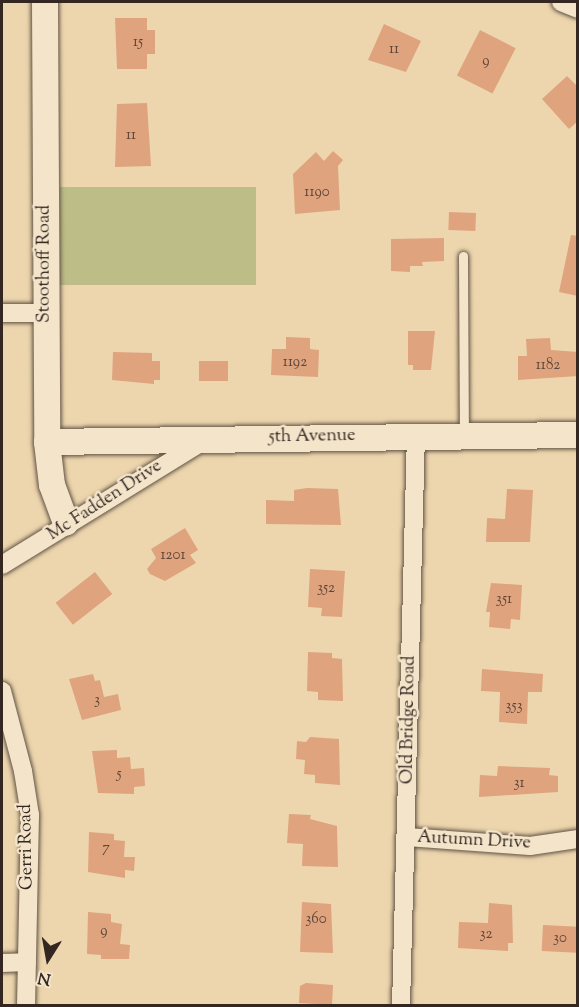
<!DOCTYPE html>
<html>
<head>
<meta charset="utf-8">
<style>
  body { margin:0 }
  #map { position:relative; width:579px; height:1007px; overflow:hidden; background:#edd6ae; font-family:"Sorts Mill Goudy",serif }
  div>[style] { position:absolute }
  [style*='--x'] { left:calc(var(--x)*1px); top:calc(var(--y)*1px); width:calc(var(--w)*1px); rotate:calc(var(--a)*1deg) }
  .green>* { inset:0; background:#bdbd88; transform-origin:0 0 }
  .building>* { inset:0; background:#dfa37e; transform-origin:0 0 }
  .roads { filter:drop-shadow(0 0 2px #625344) drop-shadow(0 0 2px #625344) }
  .lane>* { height:9px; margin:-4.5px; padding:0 4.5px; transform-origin:4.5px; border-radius:4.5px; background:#f3e4ca }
  .street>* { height:18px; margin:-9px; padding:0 9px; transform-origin:9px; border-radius:9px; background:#f3e4ca }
  .secondary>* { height:26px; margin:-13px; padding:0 13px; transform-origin:13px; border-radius:13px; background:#f3e4ca }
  span { translate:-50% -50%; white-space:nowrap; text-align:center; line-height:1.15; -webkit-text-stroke:5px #f3e4ca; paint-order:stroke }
  .number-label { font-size:15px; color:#5f4638 }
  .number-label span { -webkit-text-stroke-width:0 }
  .street-label { font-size:18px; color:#342721 }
  .frame { position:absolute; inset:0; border:3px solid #342721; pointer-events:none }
  .north { position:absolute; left:18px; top:929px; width:60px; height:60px; -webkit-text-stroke:4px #f3e4ca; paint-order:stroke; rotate:191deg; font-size:16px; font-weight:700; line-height:24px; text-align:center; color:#342721 }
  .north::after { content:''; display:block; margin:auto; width:21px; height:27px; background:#342721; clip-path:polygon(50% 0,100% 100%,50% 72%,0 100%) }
</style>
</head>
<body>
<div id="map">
  <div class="green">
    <div style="left:60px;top:187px;width:196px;height:98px"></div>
  </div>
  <div class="building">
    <div style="clip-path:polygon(115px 18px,147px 18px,147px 30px,155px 30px,155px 54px,147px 54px,147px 69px,117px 69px)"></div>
    <div style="clip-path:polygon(384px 24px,421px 41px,406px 72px,368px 60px)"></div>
    <div style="left:480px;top:30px;width:40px;height:51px;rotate:27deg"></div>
    <div style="clip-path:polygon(567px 76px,578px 87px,578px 121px,569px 129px,542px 99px)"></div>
    <div style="clip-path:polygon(147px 103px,151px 166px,115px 167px,117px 104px)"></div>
    <div style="clip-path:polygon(333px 151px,343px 160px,338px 166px,340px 210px,295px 214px,293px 174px,316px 152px,324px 161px)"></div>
    <div style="left:449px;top:212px;width:27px;height:18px;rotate:2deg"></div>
    <div style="clip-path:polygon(571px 235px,578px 236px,578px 296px,559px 292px)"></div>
    <div style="clip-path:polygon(444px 238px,444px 261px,422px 262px,423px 266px,410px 266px,410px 272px,391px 271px,391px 239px)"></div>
    <div style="clip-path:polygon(408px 331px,435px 331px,431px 370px,413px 370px,413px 365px,408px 365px)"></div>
    <div style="clip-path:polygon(286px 337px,310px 338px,310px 349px,319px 350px,318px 377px,271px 375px,272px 349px,286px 349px)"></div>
    <div style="clip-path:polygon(550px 338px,551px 350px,578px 352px,578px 376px,518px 380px,518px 356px,527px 356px,526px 339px)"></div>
    <div style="clip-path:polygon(113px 352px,152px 353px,152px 361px,160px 361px,160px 380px,154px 380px,154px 384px,112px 380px)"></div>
    <div style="left:199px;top:361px;width:29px;height:20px"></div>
    <div style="clip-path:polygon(307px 488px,338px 489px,341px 525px,266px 524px,266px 500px,294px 501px,294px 490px)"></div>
    <div style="clip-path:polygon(507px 489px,533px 490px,530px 542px,486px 542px,487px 518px,505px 519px)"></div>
    <div style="clip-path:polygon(185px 528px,198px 550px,190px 555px,196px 563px,165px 581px,150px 574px,147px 569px,156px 558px,151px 549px)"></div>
    <div style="clip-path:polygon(310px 569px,345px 571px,342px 617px,321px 616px,322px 608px,308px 607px)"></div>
    <div style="left:95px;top:572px;width:28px;height:50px;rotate:52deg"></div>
    <div style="clip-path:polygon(491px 583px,522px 585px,520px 620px,511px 619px,510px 629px,489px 627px,490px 612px,486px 612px)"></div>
    <div style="clip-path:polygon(308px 652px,332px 653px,332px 658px,342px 659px,343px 701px,318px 700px,318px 692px,307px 691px)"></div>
    <div style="clip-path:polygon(482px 669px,543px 674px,542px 692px,528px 692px,527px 724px,499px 722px,500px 692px,481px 691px)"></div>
    <div style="clip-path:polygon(93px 674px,95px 681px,100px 680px,104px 697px,118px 694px,121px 710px,82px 720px,69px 679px)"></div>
    <div style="clip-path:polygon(310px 737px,339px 739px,340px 785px,315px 783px,315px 775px,304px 774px,305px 760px,296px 759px,297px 741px,306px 742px)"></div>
    <div style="clip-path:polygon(117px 750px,117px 758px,130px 757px,131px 769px,144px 768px,145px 786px,134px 787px,134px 794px,98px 793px,92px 751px)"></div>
    <div style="clip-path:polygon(498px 766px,550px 768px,549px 775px,558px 776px,558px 792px,479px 797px,480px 775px,497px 776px)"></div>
    <div style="clip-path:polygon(289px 814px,311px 815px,310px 819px,337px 826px,338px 867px,302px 866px,303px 844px,287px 843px)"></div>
    <div style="clip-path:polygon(89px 832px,114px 834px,114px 840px,125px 841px,124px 857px,135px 857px,134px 871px,125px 870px,125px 878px,88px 872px)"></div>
    <div style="clip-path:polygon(302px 902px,331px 904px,333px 953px,300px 952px)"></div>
    <div style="clip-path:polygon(489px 903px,512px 905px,513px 943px,508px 943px,508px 951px,458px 948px,459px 922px,488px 923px)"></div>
    <div style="clip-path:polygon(88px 912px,111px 914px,111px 922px,122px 924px,120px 944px,130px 945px,129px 959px,101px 959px,101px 955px,87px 954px)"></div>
    <div style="left:543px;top:925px;width:35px;height:26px;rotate:3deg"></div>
    <div style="clip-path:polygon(306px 983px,333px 985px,332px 1005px,299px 1003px,300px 986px)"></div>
  </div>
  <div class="roads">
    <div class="lane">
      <div style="--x:463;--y:256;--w:179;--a:89.7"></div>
    </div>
    <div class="street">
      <div style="--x:561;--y:2;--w:18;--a:22"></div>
      <div style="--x:2;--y:313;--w:42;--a:0"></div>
      <div style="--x:2;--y:565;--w:235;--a:-31.6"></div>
      <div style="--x:2;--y:691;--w:83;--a:75.3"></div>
      <div style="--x:23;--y:771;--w:45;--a:81"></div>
      <div style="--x:30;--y:815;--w:191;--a:91.2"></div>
      <div style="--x:407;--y:837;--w:123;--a:4.2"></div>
      <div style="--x:530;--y:846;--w:49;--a:-8.3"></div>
      <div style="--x:2;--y:963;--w:25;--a:-2"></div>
      <div style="--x:401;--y:1006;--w:571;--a:-88.5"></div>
    </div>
    <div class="secondary">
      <div style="--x:45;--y:2;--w:440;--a:89.7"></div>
      <div style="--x:47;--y:442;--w:43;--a:83.4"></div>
      <div style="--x:52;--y:485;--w:40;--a:69.8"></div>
      <div style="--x:47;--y:442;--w:531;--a:-0.76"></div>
    </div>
  </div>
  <div class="number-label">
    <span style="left:138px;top:43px">15</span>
    <span style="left:394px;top:50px">11</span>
    <span style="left:486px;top:62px">9</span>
    <span style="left:131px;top:136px">11</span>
    <span style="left:317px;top:193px">1190</span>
    <span style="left:295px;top:363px">1192</span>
    <span style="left:548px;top:366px">1182</span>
    <span style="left:173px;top:556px">1201</span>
    <span style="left:326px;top:589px">352</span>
    <span style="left:504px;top:600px">351</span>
    <span style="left:97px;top:701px">3</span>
    <span style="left:514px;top:707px">353</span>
    <span style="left:119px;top:775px">5</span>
    <span style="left:519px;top:784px">31</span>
    <span style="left:106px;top:849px">7</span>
    <span style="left:316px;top:920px">360</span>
    <span style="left:104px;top:932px">9</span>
    <span style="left:486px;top:935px">32</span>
    <span style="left:560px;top:939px">30</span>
  </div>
  <div class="street-label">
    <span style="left:45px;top:264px;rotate:-90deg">Stoothoff Road</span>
    <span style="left:312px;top:437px;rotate:-1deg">5th Avenue</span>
    <span style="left:105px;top:501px;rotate:-33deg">Mc Fadden Drive</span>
    <span style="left:409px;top:720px;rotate:-89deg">Old Bridge Road</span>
    <span style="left:474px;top:841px;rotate:3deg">Autumn Drive</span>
    <span style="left:27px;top:847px;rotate:-91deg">Gerri Road</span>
  </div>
  <div class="frame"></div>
  <div class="north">N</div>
</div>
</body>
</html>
